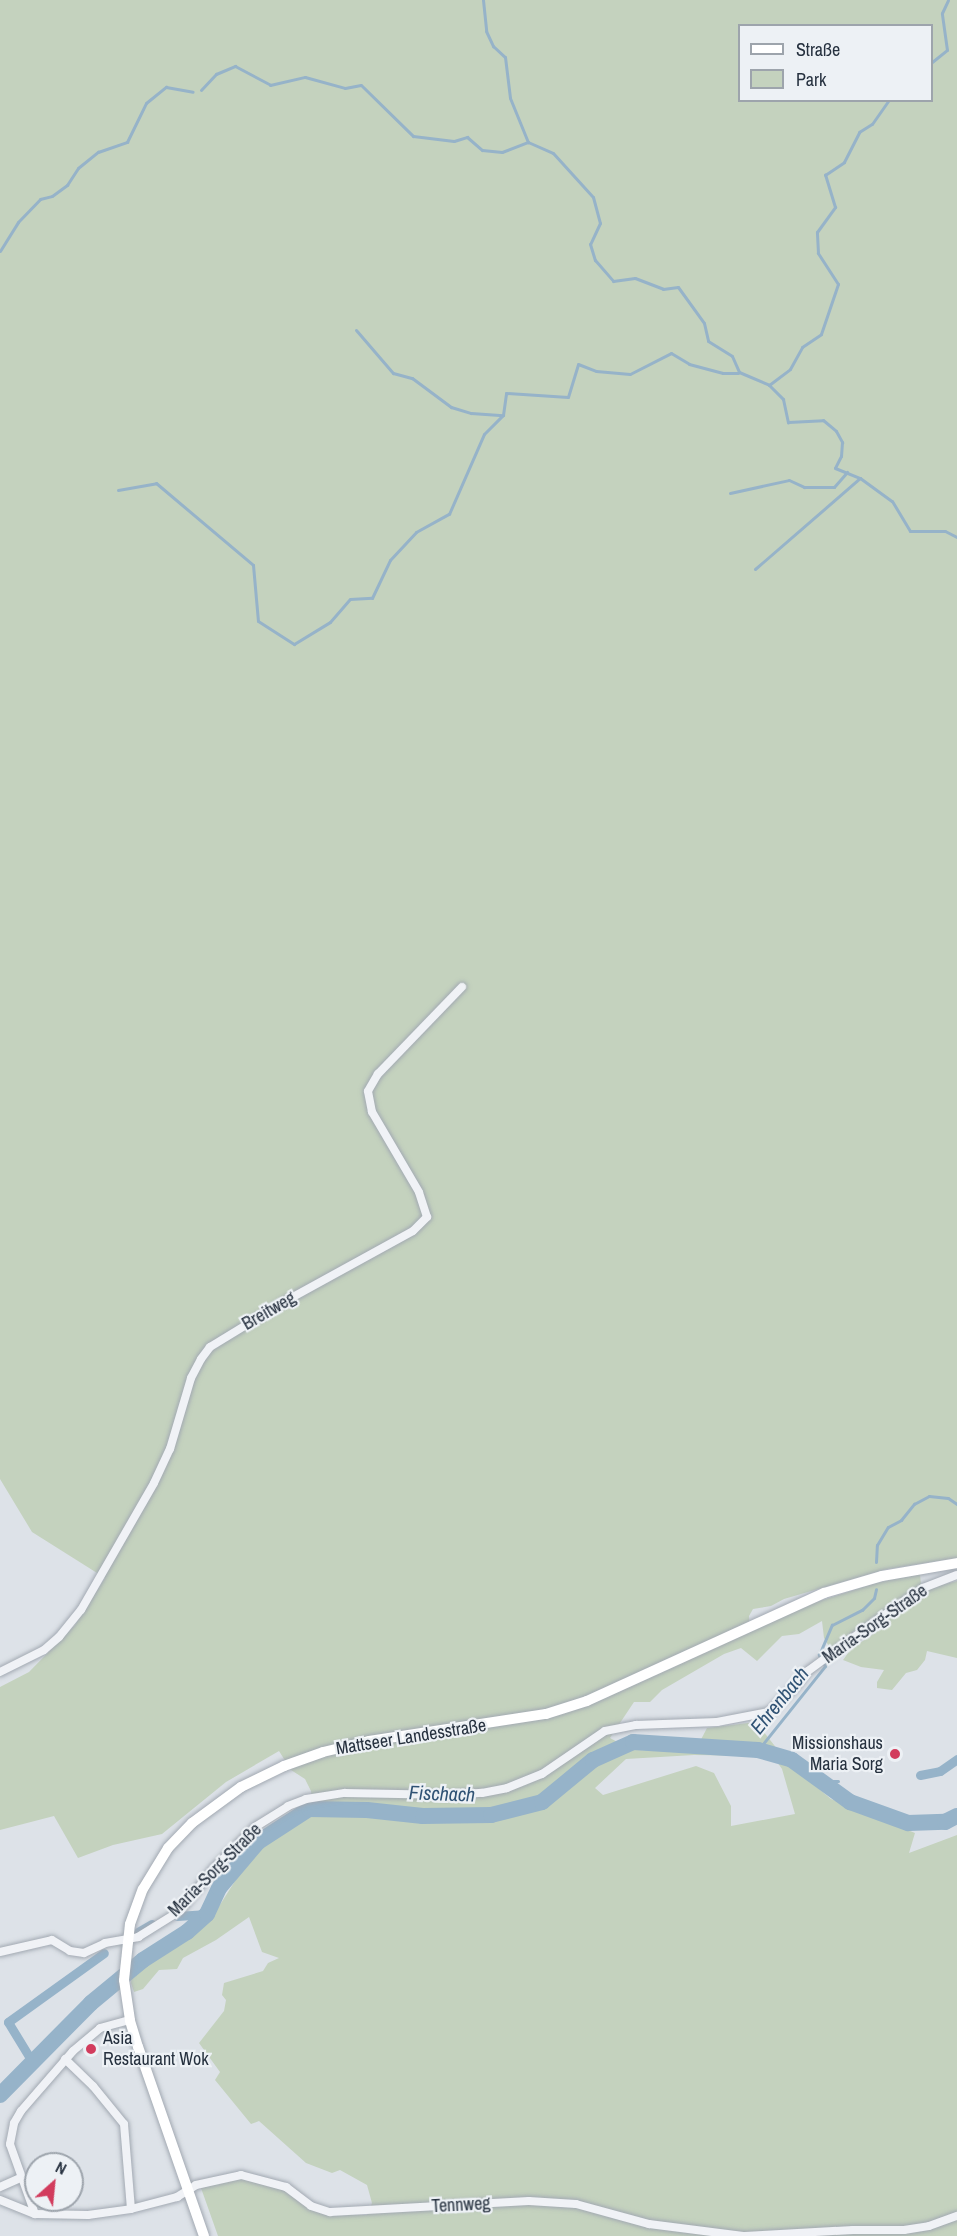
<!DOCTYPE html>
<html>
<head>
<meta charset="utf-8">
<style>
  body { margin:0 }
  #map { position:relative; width:957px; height:2236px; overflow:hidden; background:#dde2e8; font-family:"Archivo Narrow",sans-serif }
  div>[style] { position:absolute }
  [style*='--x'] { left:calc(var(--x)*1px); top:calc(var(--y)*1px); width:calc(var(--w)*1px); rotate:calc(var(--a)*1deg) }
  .green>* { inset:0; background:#c4d2be }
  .stream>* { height:3px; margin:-1.5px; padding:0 1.5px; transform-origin:1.5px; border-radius:1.5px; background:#96b3c9 }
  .canal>* { height:9px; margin:-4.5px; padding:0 4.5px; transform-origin:4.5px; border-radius:4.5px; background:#96b3c9 }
  .river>* { height:16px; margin:-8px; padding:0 8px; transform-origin:8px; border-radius:8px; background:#96b3c9 }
  .roads { filter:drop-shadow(0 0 2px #a2a9b2) drop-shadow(0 0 2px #a2a9b2) }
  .street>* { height:8px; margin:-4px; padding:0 4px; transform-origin:4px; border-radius:4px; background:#f0f2f6 }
  .secondary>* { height:10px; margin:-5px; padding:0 5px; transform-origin:5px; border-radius:5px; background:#fff }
  .dots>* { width:16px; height:16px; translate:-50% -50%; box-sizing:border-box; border:3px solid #edf1f5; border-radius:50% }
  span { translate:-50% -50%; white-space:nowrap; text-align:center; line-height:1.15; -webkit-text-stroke:4.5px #edf1f5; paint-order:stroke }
  .street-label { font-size:18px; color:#26313f }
  .poi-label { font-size:18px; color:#26313f }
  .right { translate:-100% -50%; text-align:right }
  .left { translate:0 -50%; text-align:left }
  .water-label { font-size:20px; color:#2f5274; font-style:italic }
  .legend { position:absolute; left:738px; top:24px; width:195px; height:78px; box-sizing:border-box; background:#edf1f5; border:2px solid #9da4ac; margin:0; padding:8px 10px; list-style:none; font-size:18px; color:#26313f }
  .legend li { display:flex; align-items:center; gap:12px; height:30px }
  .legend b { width:30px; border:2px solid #9da4ac }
  .north { position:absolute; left:24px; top:2152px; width:60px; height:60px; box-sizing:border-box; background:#edf1f5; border:2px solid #9da4ac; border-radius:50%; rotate:27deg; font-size:16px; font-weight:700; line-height:24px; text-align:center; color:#26313f }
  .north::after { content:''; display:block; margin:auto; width:21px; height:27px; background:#d23c5d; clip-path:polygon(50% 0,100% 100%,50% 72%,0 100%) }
</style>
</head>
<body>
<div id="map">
  <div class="green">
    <div style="clip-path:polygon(evenodd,0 0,957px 0,957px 1558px,887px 1569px,784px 1599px,771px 1606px,753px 1609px,749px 1616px,750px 1632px,810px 1604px,876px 1583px,920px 1574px,921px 1584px,926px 1589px,957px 1581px,957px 1658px,927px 1651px,925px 1660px,917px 1670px,906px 1673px,892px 1690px,877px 1688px,877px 1682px,884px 1670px,861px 1667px,843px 1660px,851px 1649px,891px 1622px,881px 1612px,830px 1648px,824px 1638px,822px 1621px,799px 1634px,782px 1636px,757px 1661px,741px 1648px,724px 1654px,662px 1690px,650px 1702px,634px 1702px,610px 1738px,632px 1750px,695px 1751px,707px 1728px,756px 1722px,789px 1764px,831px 1799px,915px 1833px,909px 1853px,957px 1835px,957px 2236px,218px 2236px,201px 2188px,241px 2178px,287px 2190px,322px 2213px,367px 2215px,372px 2203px,367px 2185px,340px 2170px,332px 2173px,306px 2163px,259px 2121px,251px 2124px,215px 2080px,220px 2072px,199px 2043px,224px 2011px,226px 2000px,222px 1995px,224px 1983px,263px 1971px,268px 1963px,279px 1958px,262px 1952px,249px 1917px,216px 1940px,183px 1958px,177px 1969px,159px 1970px,143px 1989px,134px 1992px,131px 1983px,132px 1972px,211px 1919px,242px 1870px,267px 1840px,313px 1812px,311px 1791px,305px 1779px,291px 1770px,279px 1751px,226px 1782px,162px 1834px,113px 1845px,78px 1858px,54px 1816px,0 1830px,0 1687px,29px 1672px,75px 1625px,105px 1578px,32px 1532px,0 1479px,0 0,740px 26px,932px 26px,932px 100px,740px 100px,740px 26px,0 0,694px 1755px,759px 1756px,775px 1759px,782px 1769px,795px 1814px,731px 1826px,731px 1806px,714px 1773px,696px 1766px,603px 1795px,595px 1788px,626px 1759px,694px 1755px)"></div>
  </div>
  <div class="stream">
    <div style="--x:483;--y:0;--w:31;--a:84"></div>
    <div style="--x:486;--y:31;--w:17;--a:65"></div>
    <div style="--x:493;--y:46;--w:16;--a:43"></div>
    <div style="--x:505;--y:57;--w:41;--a:83"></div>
    <div style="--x:510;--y:98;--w:48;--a:67.8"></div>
    <div style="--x:932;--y:62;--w:19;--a:-39"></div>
    <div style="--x:947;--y:50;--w:37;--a:-98"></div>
    <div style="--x:942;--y:13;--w:14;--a:-65"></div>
    <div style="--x:201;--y:90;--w:22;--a:-47"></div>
    <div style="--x:216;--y:74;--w:21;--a:-23"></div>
    <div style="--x:235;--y:66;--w:40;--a:28"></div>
    <div style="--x:270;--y:85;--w:36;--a:-13"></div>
    <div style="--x:305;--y:77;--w:41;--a:15.4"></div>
    <div style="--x:345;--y:88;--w:16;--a:-11"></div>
    <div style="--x:361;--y:85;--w:73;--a:44.4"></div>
    <div style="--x:413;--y:136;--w:41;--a:7"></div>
    <div style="--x:454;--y:141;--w:14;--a:-17"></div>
    <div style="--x:467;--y:137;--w:20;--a:41"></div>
    <div style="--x:482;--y:150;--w:20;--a:6"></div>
    <div style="--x:502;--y:152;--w:28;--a:-21"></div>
    <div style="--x:528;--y:142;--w:27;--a:24"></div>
    <div style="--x:553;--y:153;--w:59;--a:47.7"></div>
    <div style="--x:593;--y:197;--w:27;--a:75"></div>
    <div style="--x:600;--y:223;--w:23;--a:115"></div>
    <div style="--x:590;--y:244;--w:17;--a:73"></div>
    <div style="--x:595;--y:260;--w:28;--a:49"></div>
    <div style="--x:613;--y:281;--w:22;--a:-8"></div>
    <div style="--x:635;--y:278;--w:30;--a:21"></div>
    <div style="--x:663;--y:289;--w:15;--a:-8"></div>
    <div style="--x:678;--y:287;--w:44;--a:54.2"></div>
    <div style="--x:704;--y:323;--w:18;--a:77"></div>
    <div style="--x:708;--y:341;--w:28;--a:32"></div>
    <div style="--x:732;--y:356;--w:17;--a:66"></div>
    <div style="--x:739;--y:372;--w:33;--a:23"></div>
    <div style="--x:769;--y:385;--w:20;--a:45"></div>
    <div style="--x:783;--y:399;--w:24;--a:78"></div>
    <div style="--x:788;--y:422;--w:35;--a:-3"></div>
    <div style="--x:823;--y:420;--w:17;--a:40"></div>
    <div style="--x:836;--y:431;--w:13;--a:61"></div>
    <div style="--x:842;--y:442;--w:14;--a:94"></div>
    <div style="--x:841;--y:456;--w:13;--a:117"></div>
    <div style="--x:835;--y:468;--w:27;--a:22"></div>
    <div style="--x:860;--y:478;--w:39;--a:36"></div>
    <div style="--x:892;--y:501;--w:35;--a:59"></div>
    <div style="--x:910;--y:531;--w:35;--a:0"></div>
    <div style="--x:945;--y:531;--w:13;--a:27"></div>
    <div style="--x:0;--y:251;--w:34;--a:-58"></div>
    <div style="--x:18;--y:222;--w:32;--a:-46"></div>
    <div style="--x:40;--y:199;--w:12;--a:-14"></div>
    <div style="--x:52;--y:196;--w:19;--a:-36"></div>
    <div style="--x:67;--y:185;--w:20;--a:-57"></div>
    <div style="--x:78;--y:168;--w:26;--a:-39"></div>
    <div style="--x:98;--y:152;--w:31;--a:-19"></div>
    <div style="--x:127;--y:142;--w:43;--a:-64"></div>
    <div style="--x:146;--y:103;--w:26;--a:-39"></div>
    <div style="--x:166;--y:87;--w:27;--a:10"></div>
    <div style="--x:356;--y:330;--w:57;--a:49.3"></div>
    <div style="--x:393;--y:373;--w:20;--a:15"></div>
    <div style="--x:412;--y:378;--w:49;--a:36.6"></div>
    <div style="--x:451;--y:407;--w:21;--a:17"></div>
    <div style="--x:471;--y:413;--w:32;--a:4"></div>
    <div style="--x:769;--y:385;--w:26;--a:-37"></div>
    <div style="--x:790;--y:369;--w:25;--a:-61"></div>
    <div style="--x:802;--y:347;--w:23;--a:-34"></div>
    <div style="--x:821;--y:334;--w:53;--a:-71.2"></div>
    <div style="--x:838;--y:284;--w:37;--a:-123"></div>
    <div style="--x:818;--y:253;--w:21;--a:-93"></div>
    <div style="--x:817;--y:232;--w:31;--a:-54"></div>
    <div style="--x:835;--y:207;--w:34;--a:-107"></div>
    <div style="--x:825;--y:175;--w:23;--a:-34"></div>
    <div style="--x:844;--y:162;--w:34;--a:-63"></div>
    <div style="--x:859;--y:132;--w:15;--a:-32"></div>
    <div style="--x:872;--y:124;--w:29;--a:-55"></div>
    <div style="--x:118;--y:490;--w:39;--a:-10"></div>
    <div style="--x:156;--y:483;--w:127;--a:40.2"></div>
    <div style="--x:253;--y:565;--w:56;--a:84.9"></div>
    <div style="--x:258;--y:621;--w:43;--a:32.6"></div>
    <div style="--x:294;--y:644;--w:42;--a:-31.4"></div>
    <div style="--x:330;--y:622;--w:30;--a:-49"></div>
    <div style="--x:350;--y:599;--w:22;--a:-3"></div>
    <div style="--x:372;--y:598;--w:42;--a:-64.7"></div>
    <div style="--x:390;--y:560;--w:38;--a:-47"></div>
    <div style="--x:416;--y:532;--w:38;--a:-29"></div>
    <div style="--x:449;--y:514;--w:87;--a:-66.4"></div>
    <div style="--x:484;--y:434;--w:27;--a:-45"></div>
    <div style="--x:503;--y:415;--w:22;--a:-82"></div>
    <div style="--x:506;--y:393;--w:62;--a:3.7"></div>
    <div style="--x:568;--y:397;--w:34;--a:-73"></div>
    <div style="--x:578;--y:364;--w:19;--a:21"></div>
    <div style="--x:596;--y:371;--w:34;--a:5"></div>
    <div style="--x:630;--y:374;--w:46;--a:-27.1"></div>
    <div style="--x:671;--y:353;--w:21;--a:31"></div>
    <div style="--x:689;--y:364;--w:35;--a:15"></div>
    <div style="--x:723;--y:373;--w:15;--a:0"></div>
    <div style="--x:730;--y:493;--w:60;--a:-12.4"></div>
    <div style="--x:789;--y:480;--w:17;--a:25"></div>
    <div style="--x:804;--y:487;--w:30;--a:0"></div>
    <div style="--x:834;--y:487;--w:20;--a:-49"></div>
    <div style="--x:755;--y:569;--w:139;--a:-40.9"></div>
    <div style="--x:876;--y:1562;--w:17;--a:-87"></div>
    <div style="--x:877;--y:1545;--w:21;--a:-59"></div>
    <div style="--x:888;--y:1527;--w:15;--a:-28"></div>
    <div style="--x:901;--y:1520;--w:21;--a:-51"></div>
    <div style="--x:914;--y:1504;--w:17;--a:-28"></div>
    <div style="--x:929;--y:1496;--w:19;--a:6"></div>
    <div style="--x:948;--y:1498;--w:11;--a:34"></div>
    <div style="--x:758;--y:1750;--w:107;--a:-51.4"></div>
    <div style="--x:825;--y:1666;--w:13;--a:-119"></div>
    <div style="--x:819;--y:1655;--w:33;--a:-67"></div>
    <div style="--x:832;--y:1625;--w:34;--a:-27"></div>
    <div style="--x:862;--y:1610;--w:17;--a:-45"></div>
    <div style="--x:874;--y:1598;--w:9;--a:-77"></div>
    <div style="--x:819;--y:1781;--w:19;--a:0"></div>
  </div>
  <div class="canal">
    <div style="--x:920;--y:1775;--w:20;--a:-11"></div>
    <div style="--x:940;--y:1771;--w:21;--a:-35"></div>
    <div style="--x:177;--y:1916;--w:30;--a:-4"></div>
    <div style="--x:138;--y:1932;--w:16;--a:-30"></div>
    <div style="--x:33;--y:2063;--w:48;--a:-121.4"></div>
    <div style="--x:8;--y:2022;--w:118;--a:-35.7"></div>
  </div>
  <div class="river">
    <div style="--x:0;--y:2095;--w:129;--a:-45.3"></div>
    <div style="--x:91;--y:2003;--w:67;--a:-39.6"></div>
    <div style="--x:143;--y:1960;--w:52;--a:-32.5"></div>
    <div style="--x:187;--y:1932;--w:27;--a:-42"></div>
    <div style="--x:207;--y:1914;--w:29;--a:-65"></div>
    <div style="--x:219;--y:1888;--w:60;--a:-49.7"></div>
    <div style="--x:258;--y:1842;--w:61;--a:-32.9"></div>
    <div style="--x:309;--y:1809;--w:58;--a:1"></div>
    <div style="--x:367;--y:1810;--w:56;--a:6.1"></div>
    <div style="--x:423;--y:1816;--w:68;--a:-0.8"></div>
    <div style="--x:491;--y:1815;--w:53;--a:-14.3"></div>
    <div style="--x:542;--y:1802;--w:66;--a:-39.5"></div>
    <div style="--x:593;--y:1760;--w:44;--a:-24.2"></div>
    <div style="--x:633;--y:1742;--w:125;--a:3.7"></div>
    <div style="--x:758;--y:1750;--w:35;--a:16"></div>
    <div style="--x:792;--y:1760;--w:72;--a:35.9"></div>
    <div style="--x:850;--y:1802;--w:62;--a:19.9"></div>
    <div style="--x:908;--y:1823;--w:37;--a:-2"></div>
    <div style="--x:945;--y:1822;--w:13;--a:-27"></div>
  </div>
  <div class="roads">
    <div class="street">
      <div style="--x:0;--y:1672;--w:49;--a:-26.6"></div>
      <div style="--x:44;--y:1650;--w:20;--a:-41"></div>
      <div style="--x:59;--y:1637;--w:35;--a:-51"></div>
      <div style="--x:81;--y:1610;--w:146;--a:-60.1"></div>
      <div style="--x:154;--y:1483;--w:38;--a:-65"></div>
      <div style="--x:170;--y:1449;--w:74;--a:-73.5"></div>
      <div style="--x:191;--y:1378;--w:21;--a:-62"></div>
      <div style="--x:201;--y:1359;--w:15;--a:-53"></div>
      <div style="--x:210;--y:1347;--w:84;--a:-31.4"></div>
      <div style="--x:282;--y:1303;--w:149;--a:-28.8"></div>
      <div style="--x:413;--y:1231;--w:20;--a:-45"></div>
      <div style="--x:427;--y:1217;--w:26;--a:-108"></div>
      <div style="--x:419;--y:1192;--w:93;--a:-120.4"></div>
      <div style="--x:372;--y:1112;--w:21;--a:-101"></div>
      <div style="--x:368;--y:1091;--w:20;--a:-60"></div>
      <div style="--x:378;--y:1074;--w:121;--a:-46"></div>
      <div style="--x:0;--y:1952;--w:53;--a:-13"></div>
      <div style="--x:52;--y:1940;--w:21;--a:31"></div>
      <div style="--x:70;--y:1951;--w:14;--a:8"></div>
      <div style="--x:84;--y:1953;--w:23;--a:-25"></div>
      <div style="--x:105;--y:1943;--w:34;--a:-10"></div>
      <div style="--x:138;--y:1937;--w:49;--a:-31.8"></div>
      <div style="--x:180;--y:1911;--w:55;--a:-51.7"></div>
      <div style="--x:214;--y:1868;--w:58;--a:-45"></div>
      <div style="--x:255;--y:1827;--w:39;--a:-32"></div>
      <div style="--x:288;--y:1806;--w:19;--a:-21"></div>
      <div style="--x:306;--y:1799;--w:39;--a:-9"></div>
      <div style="--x:345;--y:1793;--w:106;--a:1.1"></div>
      <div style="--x:451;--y:1795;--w:31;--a:-4"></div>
      <div style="--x:482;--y:1793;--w:25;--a:-11"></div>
      <div style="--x:507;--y:1788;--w:38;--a:-22"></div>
      <div style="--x:542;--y:1774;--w:76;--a:-34.3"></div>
      <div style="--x:605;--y:1731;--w:32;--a:-11"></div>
      <div style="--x:636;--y:1725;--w:81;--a:-2.1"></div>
      <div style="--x:717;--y:1722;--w:53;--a:-10.9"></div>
      <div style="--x:769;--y:1712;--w:35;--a:-44"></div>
      <div style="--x:794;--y:1688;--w:22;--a:-51"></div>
      <div style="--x:808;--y:1671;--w:81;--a:-36.4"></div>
      <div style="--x:873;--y:1623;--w:61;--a:-35"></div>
      <div style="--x:923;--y:1588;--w:36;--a:-21"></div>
      <div style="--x:65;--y:2059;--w:39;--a:44"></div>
      <div style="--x:93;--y:2086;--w:49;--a:50.8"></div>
      <div style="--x:124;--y:2124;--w:85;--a:85.3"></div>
      <div style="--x:0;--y:2187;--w:24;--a:-24"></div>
      <div style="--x:0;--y:2200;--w:38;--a:22"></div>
      <div style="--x:35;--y:2214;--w:53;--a:1.1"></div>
      <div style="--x:88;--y:2215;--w:43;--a:-7.9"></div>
      <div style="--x:131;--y:2209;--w:48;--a:-14.6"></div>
      <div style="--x:177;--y:2197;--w:22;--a:-32"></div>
      <div style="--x:196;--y:2185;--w:46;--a:-12.5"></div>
      <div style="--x:241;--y:2175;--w:47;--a:14.9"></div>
      <div style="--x:286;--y:2187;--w:31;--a:37"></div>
      <div style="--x:311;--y:2206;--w:20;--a:18"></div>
      <div style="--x:330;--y:2212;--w:199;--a:-3.2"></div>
      <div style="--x:529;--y:2201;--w:47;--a:3.7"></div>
      <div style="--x:576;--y:2204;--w:76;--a:15.3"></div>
      <div style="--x:649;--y:2224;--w:95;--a:7.3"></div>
      <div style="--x:35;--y:2214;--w:74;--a:-109.7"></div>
      <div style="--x:10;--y:2144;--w:21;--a:-79"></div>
      <div style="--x:14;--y:2123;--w:14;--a:-60"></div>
      <div style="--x:21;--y:2111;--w:79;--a:-49.1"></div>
      <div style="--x:73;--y:2051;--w:35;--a:-40"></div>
      <div style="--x:100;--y:2028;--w:31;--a:-15"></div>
      <div style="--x:745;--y:2236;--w:108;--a:-3.2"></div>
      <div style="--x:853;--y:2230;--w:51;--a:0"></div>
      <div style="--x:904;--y:2230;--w:25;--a:-9"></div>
      <div style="--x:929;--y:2226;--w:30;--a:-20"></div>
    </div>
    <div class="secondary">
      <div style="--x:204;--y:2236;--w:200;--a:-109.2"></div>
      <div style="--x:138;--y:2047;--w:28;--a:-107"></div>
      <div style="--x:130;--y:2020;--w:40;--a:-98.5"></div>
      <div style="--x:124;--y:1980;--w:56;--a:-83.9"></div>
      <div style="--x:130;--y:1924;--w:37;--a:-70"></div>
      <div style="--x:143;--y:1889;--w:48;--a:-58.6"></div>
      <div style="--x:168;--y:1848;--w:35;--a:-46"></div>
      <div style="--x:192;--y:1823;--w:61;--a:-36.3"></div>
      <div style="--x:241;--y:1787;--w:48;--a:-26"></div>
      <div style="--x:284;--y:1766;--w:41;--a:-19.7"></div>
      <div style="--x:323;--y:1752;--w:47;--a:-13.4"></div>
      <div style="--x:369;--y:1741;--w:179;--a:-8.7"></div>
      <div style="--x:546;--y:1714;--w:43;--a:-17.6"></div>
      <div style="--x:587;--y:1701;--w:260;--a:-24.5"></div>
      <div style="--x:824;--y:1593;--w:60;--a:-16.3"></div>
      <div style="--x:882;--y:1576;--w:76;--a:-9.8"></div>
    </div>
  </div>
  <div class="dots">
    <div style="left:895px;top:1754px;background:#d23c5d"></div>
    <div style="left:91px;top:2049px;background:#d23c5d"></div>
  </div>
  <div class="street-label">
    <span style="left:269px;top:1311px;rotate:-30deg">Breitweg</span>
    <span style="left:875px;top:1624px;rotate:-35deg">Maria-Sorg-Straße</span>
    <span style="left:411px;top:1737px;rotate:-9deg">Mattseer Landesstraße</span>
    <span style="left:215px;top:1870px;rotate:-45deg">Maria-Sorg-Straße</span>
    <span style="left:461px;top:2205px;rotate:-3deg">Tennweg</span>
  </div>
  <div class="poi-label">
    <span class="right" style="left:883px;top:1754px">Missionshaus<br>Maria Sorg</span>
    <span class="left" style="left:103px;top:2049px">Asia<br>Restaurant Wok</span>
  </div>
  <div class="water-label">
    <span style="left:779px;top:1700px;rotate:-51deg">Ehrenbach</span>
    <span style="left:442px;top:1793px;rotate:2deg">Fischach</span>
  </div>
  <ul class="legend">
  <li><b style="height:8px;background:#fff"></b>Straße</li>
  <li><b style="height:16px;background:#c4d2be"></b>Park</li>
  </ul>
  <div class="north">N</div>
</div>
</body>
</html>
